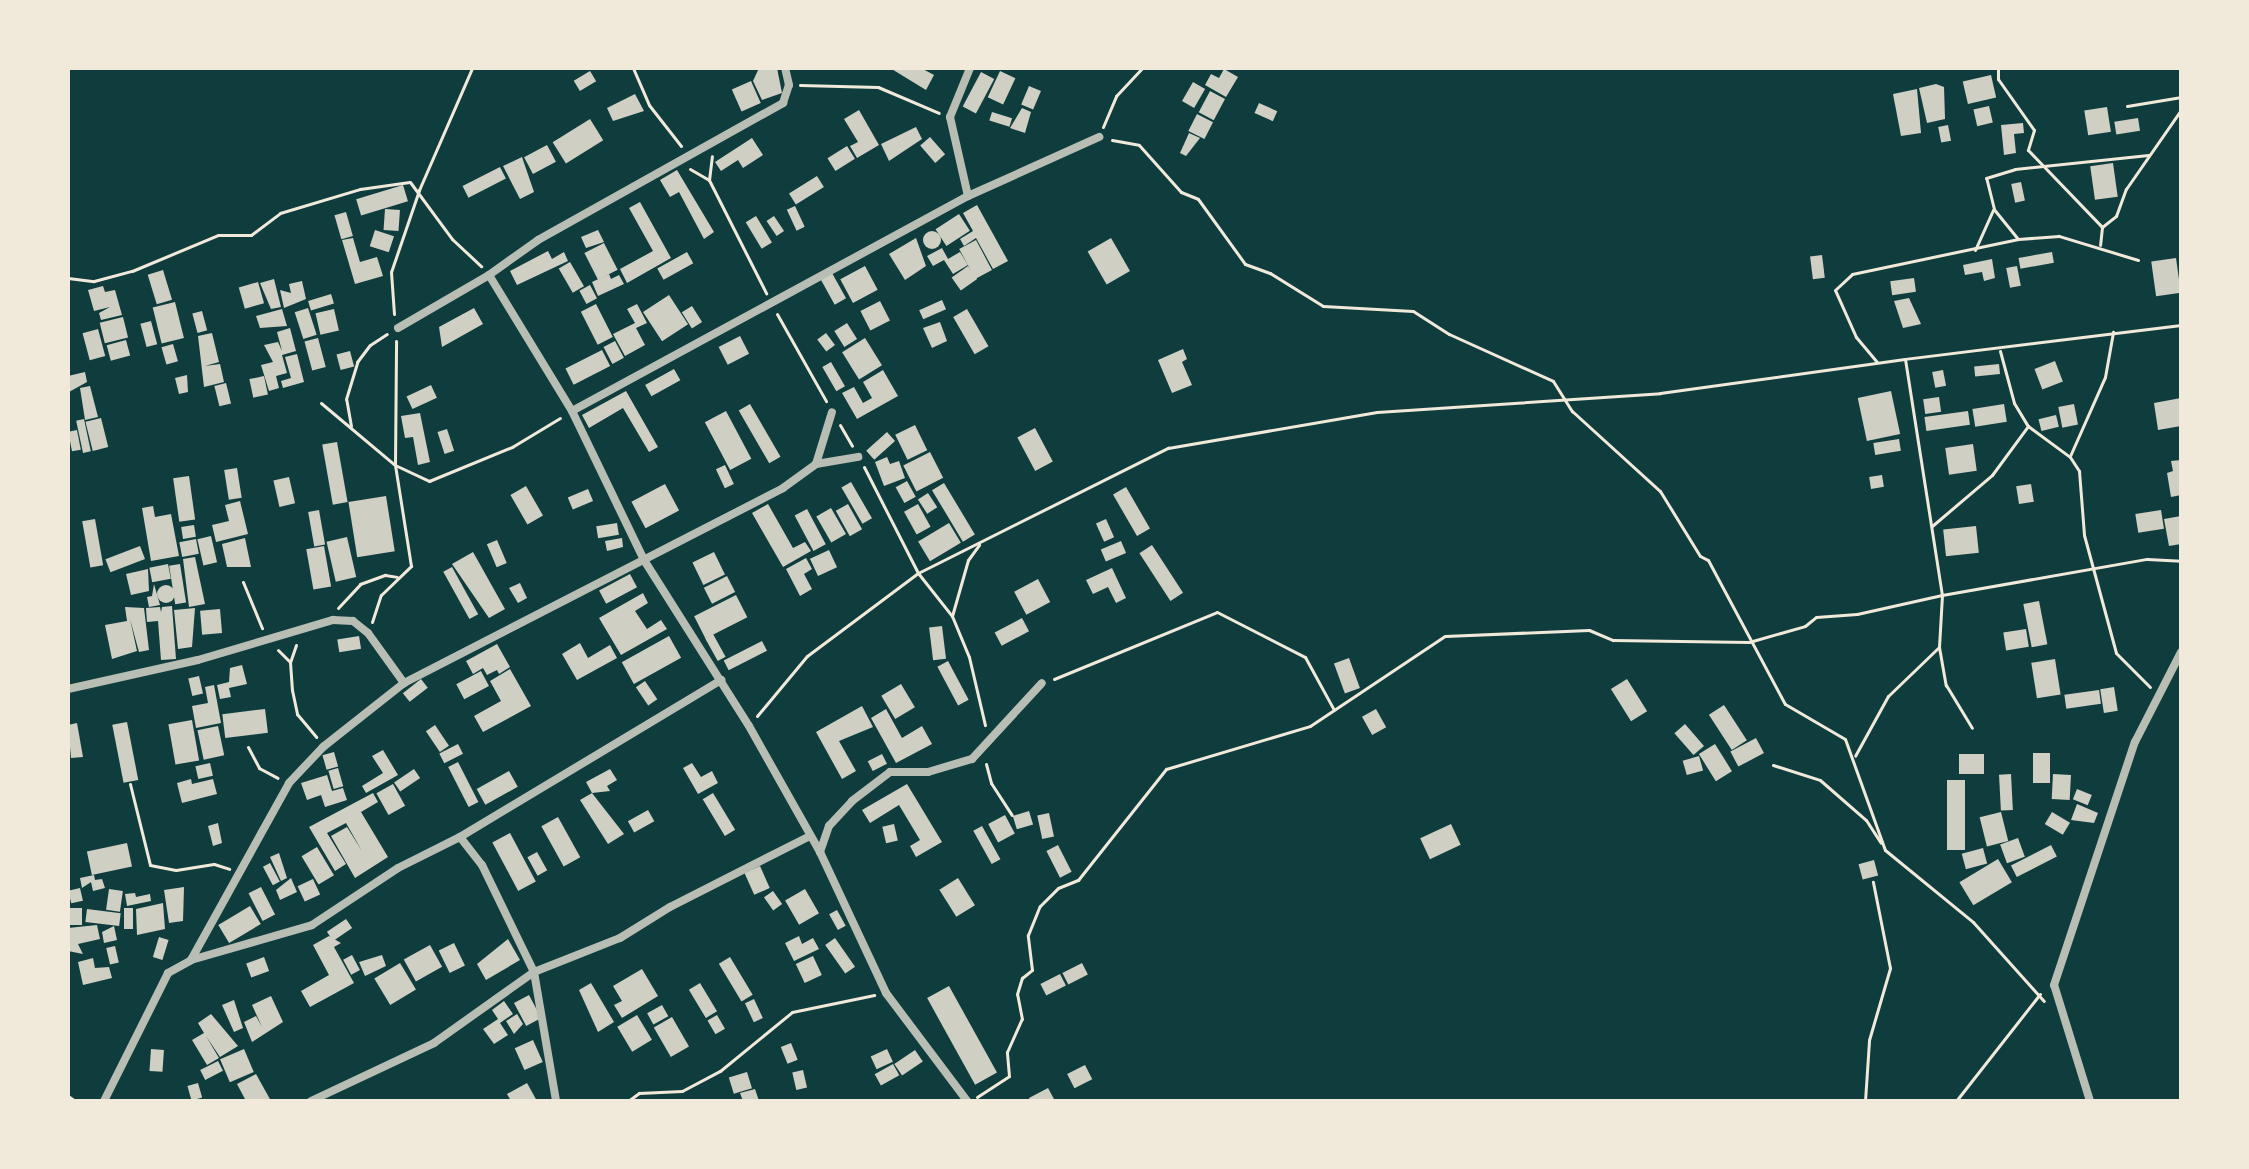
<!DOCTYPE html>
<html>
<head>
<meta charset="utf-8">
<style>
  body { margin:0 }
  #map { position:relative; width:2249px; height:1169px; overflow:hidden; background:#0f3d3e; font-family:"Fira Sans Condensed",sans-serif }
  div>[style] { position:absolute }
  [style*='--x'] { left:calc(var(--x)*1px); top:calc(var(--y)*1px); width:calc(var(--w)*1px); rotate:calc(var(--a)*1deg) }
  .building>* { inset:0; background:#cfcfc3; transform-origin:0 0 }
  .round { border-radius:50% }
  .path>* { height:3px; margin:-1.5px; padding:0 1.5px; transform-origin:1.5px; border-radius:1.5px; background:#f1e9da }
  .minor>* { height:8px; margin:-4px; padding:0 4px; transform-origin:4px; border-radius:4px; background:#b8beb3 }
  span { translate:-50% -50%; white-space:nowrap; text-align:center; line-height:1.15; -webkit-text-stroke:6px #f1e9da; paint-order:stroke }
  .frame { position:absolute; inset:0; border:70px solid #f1e9da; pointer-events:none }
</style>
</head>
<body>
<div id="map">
  <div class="building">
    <div style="clip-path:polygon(759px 68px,777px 68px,782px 93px,762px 100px,753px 81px)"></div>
    <div style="clip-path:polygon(890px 68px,921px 68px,934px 75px,926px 90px)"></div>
    <div style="clip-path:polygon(1224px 69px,1238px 77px,1226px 97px,1205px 85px,1211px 74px,1219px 78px)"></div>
    <div style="left:590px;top:71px;width:12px;height:19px;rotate:59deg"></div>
    <div style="left:1000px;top:71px;width:17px;height:29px;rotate:25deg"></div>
    <div style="left:981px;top:72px;width:15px;height:39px;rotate:28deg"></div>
    <div style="left:1991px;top:75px;width:23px;height:29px;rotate:77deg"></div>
    <div style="left:751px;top:81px;width:24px;height:21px;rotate:66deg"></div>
    <div style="left:1193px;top:82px;width:14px;height:22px;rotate:30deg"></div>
    <div style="clip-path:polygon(1936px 84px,1944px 87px,1945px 119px,1927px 123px,1919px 88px)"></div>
    <div style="left:1029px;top:86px;width:13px;height:20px;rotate:23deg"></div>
    <div style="clip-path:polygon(1917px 89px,1921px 133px,1901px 136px,1893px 94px)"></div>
    <div style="left:1210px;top:91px;width:17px;height:24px;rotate:28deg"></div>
    <div style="clip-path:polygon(635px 94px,644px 111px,613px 121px,607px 108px)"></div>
    <div style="left:1259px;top:103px;width:20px;height:11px;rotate:24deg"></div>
    <div style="left:1989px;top:106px;width:17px;height:16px;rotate:77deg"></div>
    <div style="left:2107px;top:107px;width:25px;height:23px;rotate:81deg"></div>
    <div style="clip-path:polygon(1022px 108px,1031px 112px,1025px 133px,1010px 128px)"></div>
    <div style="clip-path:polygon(859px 110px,879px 145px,857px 158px,850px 146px,858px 142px,844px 119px)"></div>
    <div style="left:992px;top:112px;width:21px;height:9px;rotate:17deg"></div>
    <div style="left:1197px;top:114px;width:18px;height:19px;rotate:27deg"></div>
    <div style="left:2138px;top:118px;width:13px;height:24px;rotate:81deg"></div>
    <div style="left:590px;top:119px;width:25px;height:44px;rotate:58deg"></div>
    <div style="clip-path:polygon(2023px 123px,2024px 133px,2014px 134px,2016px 153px,2004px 155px,2001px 125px)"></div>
    <div style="left:1948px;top:125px;width:16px;height:10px;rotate:79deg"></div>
    <div style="clip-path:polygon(916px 127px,922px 139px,889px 161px,881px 144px)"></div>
    <div style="clip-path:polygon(1189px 133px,1200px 138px,1186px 156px,1180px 153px)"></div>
    <div style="left:930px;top:137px;width:23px;height:13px;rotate:49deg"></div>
    <div style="clip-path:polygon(752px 138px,763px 155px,743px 168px,738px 160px,721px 171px,715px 162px)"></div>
    <div style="left:547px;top:145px;width:19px;height:26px;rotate:62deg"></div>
    <div style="left:847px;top:146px;width:15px;height:23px;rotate:58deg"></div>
    <div style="clip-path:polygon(522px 157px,534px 192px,520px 199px,503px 166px)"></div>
    <div style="left:2113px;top:163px;width:34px;height:23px;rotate:82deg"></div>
    <div style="left:500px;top:167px;width:13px;height:42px;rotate:63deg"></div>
    <div style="clip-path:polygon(677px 170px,714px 232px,704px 239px,679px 192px,670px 197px,660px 180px)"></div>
    <div style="left:817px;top:176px;width:13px;height:33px;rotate:58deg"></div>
    <div style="left:2021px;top:182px;width:19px;height:10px;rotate:78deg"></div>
    <div style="left:403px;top:185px;width:17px;height:49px;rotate:73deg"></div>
    <div style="clip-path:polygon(640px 202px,671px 258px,627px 283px,620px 269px,653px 251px,629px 208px)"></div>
    <div style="clip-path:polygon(977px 205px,1008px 261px,993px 269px,976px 238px,964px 246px,960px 239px,973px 231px,963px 213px)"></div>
    <div style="left:795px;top:206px;width:23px;height:9px;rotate:65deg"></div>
    <div style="left:385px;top:209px;width:15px;height:21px;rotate:4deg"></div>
    <div style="left:346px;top:212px;width:25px;height:12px;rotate:74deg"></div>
    <div style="left:959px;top:214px;width:20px;height:28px;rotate:57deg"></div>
    <div style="left:756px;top:216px;width:31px;height:12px;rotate:59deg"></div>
    <div style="left:774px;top:216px;width:18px;height:9px;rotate:56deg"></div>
    <div style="left:375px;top:230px;width:20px;height:17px;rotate:18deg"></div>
    <div style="clip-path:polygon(598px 230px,604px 242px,586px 248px,581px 237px)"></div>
    <div class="round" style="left:923px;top:231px;width:18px;height:18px"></div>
    <div style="clip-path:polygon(353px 238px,360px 262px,377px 257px,383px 276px,355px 284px,342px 240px)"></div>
    <div style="clip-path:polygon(916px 238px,926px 266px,905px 280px,889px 254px)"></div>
    <div style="left:1111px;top:238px;width:38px;height:27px;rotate:60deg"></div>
    <div style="left:976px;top:240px;width:34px;height:19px;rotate:62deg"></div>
    <div style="left:604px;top:243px;width:30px;height:22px;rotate:63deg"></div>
    <div style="clip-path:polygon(942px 248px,948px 259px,960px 252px,968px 265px,953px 274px,944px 260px,933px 266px,927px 256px)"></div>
    <div style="clip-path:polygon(548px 251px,552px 259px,564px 252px,568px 261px,517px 285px,510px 271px)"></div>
    <div style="left:687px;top:252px;width:13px;height:34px;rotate:61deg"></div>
    <div style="left:2052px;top:252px;width:11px;height:34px;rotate:80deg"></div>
    <div style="left:1822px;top:255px;width:23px;height:12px;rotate:83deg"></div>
    <div style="left:2176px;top:258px;width:35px;height:25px;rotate:82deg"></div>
    <div style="clip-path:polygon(1992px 259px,1995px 278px,1984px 281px,1982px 272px,1965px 275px,1963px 265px)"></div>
    <div style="left:570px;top:262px;width:28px;height:13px;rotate:60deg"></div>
    <div style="left:865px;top:266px;width:27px;height:28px;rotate:62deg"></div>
    <div style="left:968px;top:266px;width:16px;height:20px;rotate:55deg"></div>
    <div style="left:2017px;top:266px;width:20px;height:11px;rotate:79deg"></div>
    <div style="left:163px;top:270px;width:31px;height:16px;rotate:73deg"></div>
    <div style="left:832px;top:273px;width:29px;height:13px;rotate:61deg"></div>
    <div style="clip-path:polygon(609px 274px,611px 279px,619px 275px,624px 284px,598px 296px,592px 282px)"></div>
    <div style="left:1914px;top:278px;width:14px;height:24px;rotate:82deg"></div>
    <div style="clip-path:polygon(274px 279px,281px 307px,271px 309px,260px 283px)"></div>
    <div style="clip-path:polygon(302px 281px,306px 299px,284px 308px,280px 290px,291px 293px,289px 284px)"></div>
    <div style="left:258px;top:282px;width:22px;height:20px;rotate:74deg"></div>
    <div style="left:590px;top:285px;width:15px;height:12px;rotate:62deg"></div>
    <div style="clip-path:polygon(103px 286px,105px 292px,115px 290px,122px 315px,101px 320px,99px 313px,110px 307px,94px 311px,88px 290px)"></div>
    <div style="left:331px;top:294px;width:10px;height:24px;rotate:73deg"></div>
    <div style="left:669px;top:295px;width:35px;height:31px;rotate:57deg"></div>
    <div style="clip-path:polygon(1909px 298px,1921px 324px,1903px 328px,1894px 301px)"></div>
    <div style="left:942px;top:300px;width:10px;height:25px;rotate:66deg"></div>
    <div style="left:880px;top:301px;width:22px;height:22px;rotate:63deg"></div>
    <div style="left:175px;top:302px;width:37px;height:23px;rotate:76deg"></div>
    <div style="left:596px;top:304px;width:37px;height:17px;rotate:63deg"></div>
    <div style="clip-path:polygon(637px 304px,647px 323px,636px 328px,645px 345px,625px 356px,613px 334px,635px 323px,627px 309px)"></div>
    <div style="left:692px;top:306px;width:19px;height:12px;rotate:58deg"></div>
    <div style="left:308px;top:308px;width:28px;height:14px;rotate:72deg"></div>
    <div style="clip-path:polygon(474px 308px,483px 324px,442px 347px,439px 327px)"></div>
    <div style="clip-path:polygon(282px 309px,287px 326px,260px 328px,256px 316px)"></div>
    <div style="left:334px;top:309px;width:22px;height:19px;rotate:77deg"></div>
    <div style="left:967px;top:309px;width:43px;height:16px;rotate:60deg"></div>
    <div style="left:202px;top:311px;width:20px;height:10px;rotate:75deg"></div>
    <div style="left:123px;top:317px;width:21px;height:24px;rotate:76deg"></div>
    <div style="left:151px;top:321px;width:24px;height:11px;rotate:75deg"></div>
    <div style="clip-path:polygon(940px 322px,947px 341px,932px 348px,923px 328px)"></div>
    <div style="left:847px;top:323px;width:19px;height:15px;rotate:58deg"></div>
    <div style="clip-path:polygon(290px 328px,296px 351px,282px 355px,287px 373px,276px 376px,279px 388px,269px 391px,261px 365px,273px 362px,264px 345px,278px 342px,282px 351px,277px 332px)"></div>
    <div style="left:98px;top:329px;width:28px;height:16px;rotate:75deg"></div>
    <div style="clip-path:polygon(212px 333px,219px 362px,205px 366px,220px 364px,224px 382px,204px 387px,198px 336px)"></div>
    <div style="left:826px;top:333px;width:15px;height:11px;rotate:53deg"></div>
    <div style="left:740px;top:336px;width:20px;height:24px;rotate:63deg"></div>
    <div style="left:318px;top:338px;width:30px;height:14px;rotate:75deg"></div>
    <div style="left:865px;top:338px;width:32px;height:27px;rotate:58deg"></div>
    <div style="left:126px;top:340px;width:16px;height:20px;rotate:75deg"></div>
    <div style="left:615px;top:341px;width:19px;height:13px;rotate:62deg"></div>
    <div style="left:173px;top:344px;width:18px;height:12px;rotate:74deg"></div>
    <div style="clip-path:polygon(1183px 349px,1187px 359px,1182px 362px,1192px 385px,1172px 393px,1158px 360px)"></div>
    <div style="left:602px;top:350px;width:18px;height:41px;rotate:63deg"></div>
    <div style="left:350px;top:351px;width:16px;height:14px;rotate:75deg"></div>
    <div style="clip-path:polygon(297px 354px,304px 382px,283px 388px,281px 381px,291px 378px,285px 357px)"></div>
    <div style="left:2055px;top:361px;width:22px;height:22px;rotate:69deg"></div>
    <div style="left:831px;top:362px;width:28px;height:10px;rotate:60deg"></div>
    <div style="left:1999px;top:364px;width:10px;height:25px;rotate:84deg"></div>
    <div style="left:674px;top:369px;width:13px;height:33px;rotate:61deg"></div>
    <div style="clip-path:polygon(883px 370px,898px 396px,857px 419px,842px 393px,854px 387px,863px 403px,872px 398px,863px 382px)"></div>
    <div style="left:1943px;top:370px;width:16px;height:11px;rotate:79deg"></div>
    <div style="clip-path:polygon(85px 372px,87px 382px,69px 392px,68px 376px)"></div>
    <div style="clip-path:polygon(187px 375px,188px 392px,179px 394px,175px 378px)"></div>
    <div style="left:264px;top:376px;width:19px;height:15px;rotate:78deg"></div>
    <div style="left:226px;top:383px;width:21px;height:12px;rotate:76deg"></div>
    <div style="left:431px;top:385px;width:14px;height:27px;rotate:65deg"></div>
    <div style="clip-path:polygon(90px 386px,98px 417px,85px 420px,80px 388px)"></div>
    <div style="clip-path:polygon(626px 391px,658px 447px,649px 452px,623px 408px,589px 428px,582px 415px)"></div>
    <div style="left:1891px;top:391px;width:44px;height:34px;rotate:78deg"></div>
    <div style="left:1939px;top:397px;width:15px;height:16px;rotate:82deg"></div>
    <div style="clip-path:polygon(2181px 398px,2181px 426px,2158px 430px,2154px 403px)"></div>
    <div style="left:750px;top:404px;width:61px;height:13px;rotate:60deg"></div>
    <div style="left:2004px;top:404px;width:18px;height:32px;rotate:81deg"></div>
    <div style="left:2074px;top:404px;width:21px;height:16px;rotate:79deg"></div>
    <div style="left:726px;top:411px;width:54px;height:24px;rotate:62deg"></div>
    <div style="left:1968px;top:411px;width:14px;height:44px;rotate:82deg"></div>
    <div style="clip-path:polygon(420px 413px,430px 462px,418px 465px,413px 437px,405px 438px,401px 416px)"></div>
    <div style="left:2056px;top:415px;width:12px;height:18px;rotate:76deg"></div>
    <div style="left:101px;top:418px;width:30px;height:16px;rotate:76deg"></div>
    <div style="left:84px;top:419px;width:33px;height:8px;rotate:78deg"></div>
    <div style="left:915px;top:425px;width:28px;height:22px;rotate:64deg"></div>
    <div style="left:1035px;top:428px;width:38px;height:20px;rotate:62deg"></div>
    <div style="left:447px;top:429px;width:23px;height:10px;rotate:72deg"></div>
    <div style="left:77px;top:430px;width:20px;height:9px;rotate:79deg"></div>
    <div style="left:887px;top:432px;width:12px;height:28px;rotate:48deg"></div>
    <div style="left:1899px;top:439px;width:12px;height:26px;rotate:81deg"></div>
    <div style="left:337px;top:442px;width:61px;height:15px;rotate:80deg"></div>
    <div style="left:1973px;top:444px;width:27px;height:28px;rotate:82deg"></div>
    <div style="left:930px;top:452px;width:29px;height:30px;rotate:63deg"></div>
    <div style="clip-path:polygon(887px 457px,890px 464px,899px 461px,905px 478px,884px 486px,875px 462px)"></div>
    <div style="clip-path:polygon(2181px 460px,2181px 495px,2171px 497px,2167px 473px,2173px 471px,2171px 461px)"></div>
    <div style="left:725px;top:465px;width:21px;height:10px;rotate:65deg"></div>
    <div style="left:237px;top:468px;width:30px;height:13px;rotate:81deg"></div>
    <div style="left:1882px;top:475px;width:12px;height:13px;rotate:81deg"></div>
    <div style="left:189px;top:476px;width:44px;height:16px;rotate:82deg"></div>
    <div style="left:289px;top:477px;width:27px;height:16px;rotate:77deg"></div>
    <div style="left:907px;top:481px;width:18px;height:13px;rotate:61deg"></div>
    <div style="left:851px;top:482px;width:42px;height:11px;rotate:60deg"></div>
    <div style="left:944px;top:483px;width:60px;height:14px;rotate:59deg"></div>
    <div style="left:665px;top:484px;width:30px;height:38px;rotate:62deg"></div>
    <div style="left:2031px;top:484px;width:18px;height:15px;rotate:81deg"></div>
    <div style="left:526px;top:486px;width:34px;height:18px;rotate:60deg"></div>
    <div style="left:1126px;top:487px;width:48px;height:15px;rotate:60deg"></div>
    <div style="left:588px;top:489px;width:13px;height:22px;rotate:67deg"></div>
    <div style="left:928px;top:493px;width:17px;height:12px;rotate:57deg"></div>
    <div style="left:386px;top:496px;width:56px;height:38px;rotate:81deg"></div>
    <div style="clip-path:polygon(240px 501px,248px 534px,216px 542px,212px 525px,229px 521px,225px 505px)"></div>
    <div style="clip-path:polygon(768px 504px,793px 548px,805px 542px,811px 551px,783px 567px,752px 513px)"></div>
    <div style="left:848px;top:504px;width:29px;height:14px;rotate:61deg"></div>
    <div style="left:918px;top:504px;width:26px;height:16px;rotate:61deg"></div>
    <div style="clip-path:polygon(153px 506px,155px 517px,171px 514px,179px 556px,151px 561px,142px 508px)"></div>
    <div style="left:831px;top:508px;width:30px;height:17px;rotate:60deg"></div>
    <div style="left:807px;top:509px;width:40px;height:14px;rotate:62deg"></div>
    <div style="left:319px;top:510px;width:35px;height:11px;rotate:80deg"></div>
    <div style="left:2161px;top:510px;width:19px;height:26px;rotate:81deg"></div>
    <div style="clip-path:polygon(2181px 516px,2181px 544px,2169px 546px,2164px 519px)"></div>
    <div style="left:95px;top:519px;width:47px;height:13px;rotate:80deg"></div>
    <div style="left:1106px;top:519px;width:20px;height:11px;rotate:66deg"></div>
    <div style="left:617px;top:523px;width:12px;height:21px;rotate:81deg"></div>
    <div style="left:949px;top:523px;width:23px;height:36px;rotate:59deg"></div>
    <div style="left:194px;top:525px;width:12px;height:13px;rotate:81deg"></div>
    <div style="left:1976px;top:526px;width:27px;height:33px;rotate:84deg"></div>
    <div style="left:211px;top:536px;width:27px;height:14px;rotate:77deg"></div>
    <div style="left:347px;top:537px;width:41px;height:21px;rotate:77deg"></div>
    <div style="clip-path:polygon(245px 538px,251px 567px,227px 567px,222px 544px)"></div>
    <div style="clip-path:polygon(622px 538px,623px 547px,607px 551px,605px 541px)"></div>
    <div style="left:196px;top:539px;width:15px;height:17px;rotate:79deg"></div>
    <div style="left:497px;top:540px;width:25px;height:11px;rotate:67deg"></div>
    <div style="left:1121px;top:541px;width:13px;height:22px;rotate:67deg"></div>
    <div style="left:1152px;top:545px;width:57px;height:15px;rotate:57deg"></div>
    <div style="left:140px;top:546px;width:14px;height:37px;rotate:69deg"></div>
    <div style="left:324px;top:546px;width:41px;height:18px;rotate:80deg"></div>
    <div style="left:829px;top:550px;width:19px;height:21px;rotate:65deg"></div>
    <div style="clip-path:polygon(473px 552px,505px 609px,489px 618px,452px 564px)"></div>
    <div style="left:714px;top:552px;width:25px;height:24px;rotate:64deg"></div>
    <div style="clip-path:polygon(195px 557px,205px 604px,189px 607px,183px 559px)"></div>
    <div style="clip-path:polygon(806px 558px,812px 569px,804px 574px,812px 589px,800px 596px,786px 569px)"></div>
    <div style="left:168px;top:564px;width:15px;height:19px;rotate:79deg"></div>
    <div style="left:180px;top:564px;width:39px;height:11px;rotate:81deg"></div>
    <div style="left:452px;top:567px;width:54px;height:10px;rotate:61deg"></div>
    <div style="clip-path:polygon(1112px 568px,1126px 598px,1116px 603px,1108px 587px,1093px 594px,1086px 580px)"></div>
    <div style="clip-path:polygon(148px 569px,149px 591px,131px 595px,126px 574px)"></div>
    <div style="left:630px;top:574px;width:15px;height:35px;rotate:62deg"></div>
    <div style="left:727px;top:576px;width:18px;height:26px;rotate:63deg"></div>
    <div style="left:1038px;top:579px;width:26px;height:27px;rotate:62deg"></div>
    <div style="clip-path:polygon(520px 583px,527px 598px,518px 603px,509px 588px)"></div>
    <div style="clip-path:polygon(154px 584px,160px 605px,149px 607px,147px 597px,152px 596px)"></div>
    <div class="round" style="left:157px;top:585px;width:18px;height:18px"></div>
    <div style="clip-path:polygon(643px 593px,648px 603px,635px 611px,647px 629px,661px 620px,667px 629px,621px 655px,599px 618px)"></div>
    <div style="left:736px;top:595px;width:25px;height:47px;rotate:63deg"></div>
    <div style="left:2039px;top:601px;width:44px;height:16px;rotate:79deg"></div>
    <div style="clip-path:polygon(172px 606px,176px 659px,161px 660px,158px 621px,147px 622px,146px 608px,160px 607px,161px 612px,162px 607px)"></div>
    <div style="clip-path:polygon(125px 607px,144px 608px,149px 650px,139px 652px,130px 619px,137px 651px,112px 659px,105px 625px,127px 621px)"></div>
    <div style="clip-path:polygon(195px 608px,192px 647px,178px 649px,174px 610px)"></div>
    <div style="left:220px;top:609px;width:24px;height:20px;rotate:85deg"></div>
    <div style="left:1022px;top:618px;width:15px;height:31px;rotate:62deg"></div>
    <div style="left:942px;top:626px;width:33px;height:13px;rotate:83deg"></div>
    <div style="left:2026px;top:629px;width:18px;height:23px;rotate:81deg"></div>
    <div style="left:713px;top:634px;width:26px;height:9px;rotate:61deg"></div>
    <div style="left:359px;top:636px;width:13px;height:22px;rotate:81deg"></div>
    <div style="left:669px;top:636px;width:25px;height:54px;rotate:61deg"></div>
    <div style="left:762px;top:641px;width:11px;height:43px;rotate:63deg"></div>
    <div style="clip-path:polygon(580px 643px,588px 658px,610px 645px,617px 658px,577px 680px,562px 654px)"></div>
    <div style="clip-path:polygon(497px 644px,510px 667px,499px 674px,497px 670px,487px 675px,483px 668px,473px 674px,466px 661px)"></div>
    <div style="left:1349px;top:658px;width:32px;height:16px;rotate:70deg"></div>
    <div style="left:2055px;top:659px;width:36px;height:24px;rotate:81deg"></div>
    <div style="left:948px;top:661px;width:44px;height:12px;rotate:62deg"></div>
    <div style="clip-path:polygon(242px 665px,247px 684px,229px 688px,231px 697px,220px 699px,217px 685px,229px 682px,230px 668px)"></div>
    <div style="clip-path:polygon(510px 669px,531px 706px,483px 732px,474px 716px,501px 701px,490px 681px)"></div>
    <div style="left:481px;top:671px;width:17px;height:28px;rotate:62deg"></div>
    <div style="left:199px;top:676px;width:18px;height:11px;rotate:77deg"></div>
    <div style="left:421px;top:679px;width:11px;height:23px;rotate:52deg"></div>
    <div style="left:1627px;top:679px;width:38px;height:19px;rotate:58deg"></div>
    <div style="left:645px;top:681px;width:22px;height:11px;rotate:56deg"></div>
    <div style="left:901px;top:684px;width:27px;height:23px;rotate:59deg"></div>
    <div style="clip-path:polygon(214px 685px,221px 723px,196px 728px,192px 706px,208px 703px,205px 687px)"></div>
    <div style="left:2114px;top:687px;width:24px;height:14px;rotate:81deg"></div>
    <div style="left:2099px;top:690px;width:14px;height:35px;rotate:82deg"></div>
    <div style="left:1724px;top:705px;width:42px;height:18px;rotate:57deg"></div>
    <div style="clip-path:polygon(862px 706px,873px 727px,839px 741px,856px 771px,842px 779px,816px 732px)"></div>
    <div style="left:265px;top:709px;width:24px;height:43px;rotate:83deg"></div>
    <div style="clip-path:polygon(886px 709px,902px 738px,922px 726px,932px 744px,896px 763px,871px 718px)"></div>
    <div style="left:1376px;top:709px;width:21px;height:16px;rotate:61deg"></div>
    <div style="left:192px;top:720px;width:41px;height:24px;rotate:80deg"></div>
    <div style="left:127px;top:722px;width:59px;height:15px;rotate:79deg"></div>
    <div style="clip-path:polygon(77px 723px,83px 757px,71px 758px,68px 725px)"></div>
    <div style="left:1685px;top:724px;width:29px;height:14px;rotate:49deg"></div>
    <div style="left:435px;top:725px;width:25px;height:11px;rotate:56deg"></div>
    <div style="left:218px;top:726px;width:30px;height:21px;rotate:78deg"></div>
    <div style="left:1756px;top:738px;width:17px;height:29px;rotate:62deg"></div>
    <div style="left:458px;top:744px;width:11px;height:21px;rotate:63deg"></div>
    <div style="left:1715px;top:744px;width:32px;height:19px;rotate:58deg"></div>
    <div style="clip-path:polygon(383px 750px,398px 775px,366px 793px,362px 786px,383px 773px,372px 756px)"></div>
    <div style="left:334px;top:752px;width:15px;height:12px;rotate:74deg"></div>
    <div style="left:2033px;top:753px;width:17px;height:30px"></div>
    <div style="left:882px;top:754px;width:11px;height:16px;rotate:63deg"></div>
    <div style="left:1959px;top:754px;width:25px;height:20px"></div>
    <div style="left:1699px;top:756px;width:15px;height:17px;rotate:74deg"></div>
    <div style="left:458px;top:762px;width:45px;height:11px;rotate:63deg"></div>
    <div style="left:210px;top:763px;width:13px;height:15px;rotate:77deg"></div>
    <div style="clip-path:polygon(692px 763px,701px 777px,712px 771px,718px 783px,698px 794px,683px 768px)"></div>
    <div style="left:338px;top:768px;width:19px;height:10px;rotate:74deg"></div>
    <div style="left:414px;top:769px;width:11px;height:24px;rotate:56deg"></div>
    <div style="clip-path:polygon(610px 769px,617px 780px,607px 786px,610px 791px,592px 793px,586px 782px)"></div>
    <div style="left:509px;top:771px;width:18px;height:37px;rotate:61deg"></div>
    <div style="left:2011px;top:774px;width:36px;height:12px;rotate:87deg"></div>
    <div style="left:2053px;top:774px;width:18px;height:25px;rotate:3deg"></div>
    <div style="clip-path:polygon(327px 775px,332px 791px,343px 788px,347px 800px,325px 807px,321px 795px,307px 800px,301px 783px)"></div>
    <div style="clip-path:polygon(191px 779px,192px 784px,213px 779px,217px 794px,182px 803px,177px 783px)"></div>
    <div style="left:1947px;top:780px;width:18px;height:70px"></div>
    <div style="left:393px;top:784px;width:25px;height:19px;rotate:61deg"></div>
    <div style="clip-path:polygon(907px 784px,942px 842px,916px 857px,910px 846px,920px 840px,899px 805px,870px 823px,862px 810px)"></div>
    <div style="left:2077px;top:789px;width:16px;height:11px;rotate:22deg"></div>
    <div style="clip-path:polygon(373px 793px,378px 802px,361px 812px,388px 857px,355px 878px,331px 836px,347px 827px,362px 851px,346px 823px,327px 833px,346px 864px,335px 871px,309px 827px)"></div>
    <div style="clip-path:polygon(592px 793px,624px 834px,608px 844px,580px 800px)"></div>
    <div style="left:713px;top:793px;width:43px;height:12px;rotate:59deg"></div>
    <div style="clip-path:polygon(2077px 804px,2098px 813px,2094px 823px,2071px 820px)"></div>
    <div style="left:648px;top:810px;width:13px;height:23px;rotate:61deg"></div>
    <div style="left:1029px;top:811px;width:14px;height:17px;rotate:73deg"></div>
    <div style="left:2001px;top:812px;width:30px;height:22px;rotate:76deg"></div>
    <div style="left:2052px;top:812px;width:21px;height:14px;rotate:31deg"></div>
    <div style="left:1049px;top:813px;width:24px;height:12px;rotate:78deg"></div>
    <div style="left:1005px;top:815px;width:21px;height:19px;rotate:62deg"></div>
    <div style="left:558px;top:817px;width:46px;height:19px;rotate:61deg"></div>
    <div style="clip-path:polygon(218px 823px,222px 843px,213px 846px,208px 826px)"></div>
    <div style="left:894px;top:824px;width:17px;height:12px;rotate:77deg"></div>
    <div style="left:1451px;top:824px;width:23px;height:34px;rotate:65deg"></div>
    <div style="left:982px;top:826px;width:38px;height:10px;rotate:61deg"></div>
    <div style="left:510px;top:833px;width:55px;height:20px;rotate:62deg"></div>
    <div style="left:2018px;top:838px;width:20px;height:19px;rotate:70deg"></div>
    <div style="left:127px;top:843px;width:24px;height:41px;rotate:78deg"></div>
    <div style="left:1058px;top:845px;width:30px;height:13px;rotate:63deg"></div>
    <div style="left:2051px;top:845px;width:13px;height:45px;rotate:63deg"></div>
    <div style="left:317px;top:847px;width:33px;height:18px;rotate:59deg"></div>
    <div style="left:1983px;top:848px;width:16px;height:22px;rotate:75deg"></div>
    <div style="left:537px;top:852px;width:21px;height:11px;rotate:61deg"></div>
    <div style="clip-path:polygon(279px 853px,287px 878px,281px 881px,270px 857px)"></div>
    <div style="left:1998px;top:859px;width:27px;height:45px;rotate:59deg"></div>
    <div style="left:1874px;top:860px;width:16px;height:16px;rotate:75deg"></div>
    <div style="left:270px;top:863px;width:21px;height:8px;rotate:62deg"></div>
    <div style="left:760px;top:866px;width:24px;height:17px;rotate:66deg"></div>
    <div style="clip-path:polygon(94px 875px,95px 880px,102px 879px,105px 888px,93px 891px,91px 882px,82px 888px,80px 878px)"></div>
    <div style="clip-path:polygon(291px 878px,297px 892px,280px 900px,276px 890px)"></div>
    <div style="left:958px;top:878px;width:32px;height:22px;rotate:58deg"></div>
    <div style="left:313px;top:879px;width:17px;height:17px;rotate:65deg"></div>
    <div style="clip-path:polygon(184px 887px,183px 921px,169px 923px,164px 890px)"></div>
    <div style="left:261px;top:887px;width:31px;height:14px;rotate:63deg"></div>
    <div style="left:80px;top:888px;width:13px;height:12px;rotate:77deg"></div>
    <div style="left:109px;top:889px;width:14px;height:21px;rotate:8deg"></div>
    <div style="left:805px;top:889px;width:28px;height:23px;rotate:60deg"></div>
    <div style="left:773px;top:891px;width:16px;height:11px;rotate:55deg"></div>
    <div style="clip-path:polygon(135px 893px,136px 897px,150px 894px,151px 901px,127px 906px,125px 894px)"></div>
    <div style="clip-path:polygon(163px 903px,165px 929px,137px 935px,136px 909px)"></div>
    <div style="left:250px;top:906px;width:21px;height:37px;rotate:59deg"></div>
    <div style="left:68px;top:908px;width:14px;height:17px"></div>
    <div style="left:124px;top:908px;width:9px;height:21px"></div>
    <div style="left:87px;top:909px;width:34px;height:13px;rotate:7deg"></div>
    <div style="left:837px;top:910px;width:18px;height:9px;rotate:61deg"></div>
    <div style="left:346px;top:919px;width:11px;height:23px;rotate:56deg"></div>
    <div style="clip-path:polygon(97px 925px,100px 939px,78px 944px,83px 954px,68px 951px,68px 928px)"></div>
    <div style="clip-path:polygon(114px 926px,117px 940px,104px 943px,102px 932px)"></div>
    <div style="clip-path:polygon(329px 936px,341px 943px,334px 947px,354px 983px,310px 1007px,301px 991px,329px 975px,313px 945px)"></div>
    <div style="clip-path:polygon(799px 936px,802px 944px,813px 938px,819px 949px,794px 961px,785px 943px)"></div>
    <div style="left:159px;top:937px;width:10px;height:21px;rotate:17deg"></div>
    <div style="left:835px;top:938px;width:35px;height:12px;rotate:55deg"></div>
    <div style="clip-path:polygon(508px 939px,520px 960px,486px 980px,477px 964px)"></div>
    <div style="left:454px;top:943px;width:25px;height:17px;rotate:64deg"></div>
    <div style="left:430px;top:945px;width:25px;height:30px;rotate:61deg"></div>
    <div style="left:115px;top:946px;width:17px;height:9px;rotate:77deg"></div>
    <div style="left:352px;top:955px;width:17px;height:10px;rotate:62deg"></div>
    <div style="clip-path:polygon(382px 955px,386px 966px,365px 976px,359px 962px)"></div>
    <div style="left:813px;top:956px;width:21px;height:19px;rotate:65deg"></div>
    <div style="left:264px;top:957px;width:15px;height:19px;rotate:70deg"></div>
    <div style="left:730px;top:957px;width:44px;height:13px;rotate:59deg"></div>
    <div style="clip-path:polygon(93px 958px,95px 968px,109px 967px,112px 978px,83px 985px,78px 962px)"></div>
    <div style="left:400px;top:963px;width:31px;height:30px;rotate:59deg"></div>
    <div style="left:1082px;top:963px;width:13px;height:22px;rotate:63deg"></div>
    <div style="clip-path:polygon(642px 969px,658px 996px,622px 1018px,614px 1005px,622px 1001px,613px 986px)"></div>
    <div style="left:1060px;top:974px;width:13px;height:22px;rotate:63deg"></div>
    <div style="clip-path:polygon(591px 983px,614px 1022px,598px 1032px,579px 990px)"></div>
    <div style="left:700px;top:983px;width:33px;height:13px;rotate:59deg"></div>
    <div style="left:949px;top:986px;width:99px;height:25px;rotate:61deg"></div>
    <div style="left:529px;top:995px;width:26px;height:17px;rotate:62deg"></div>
    <div style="clip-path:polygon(271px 996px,283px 1022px,252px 1042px,244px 1022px,256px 1016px,262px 1027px,252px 1005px)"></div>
    <div style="left:754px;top:999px;width:21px;height:10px;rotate:65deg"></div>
    <div style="clip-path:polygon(234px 1000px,243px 1028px,234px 1032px,222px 1005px)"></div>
    <div style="clip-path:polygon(504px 1001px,513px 1014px,500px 1023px,508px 1035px,494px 1044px,483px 1029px,498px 1019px,492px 1010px)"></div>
    <div style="left:662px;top:1005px;width:13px;height:17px;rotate:61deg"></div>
    <div style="clip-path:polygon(211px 1014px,238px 1046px,220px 1057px,206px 1036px,219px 1058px,207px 1065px,192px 1040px,204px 1033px,198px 1023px)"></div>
    <div style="clip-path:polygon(517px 1014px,523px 1024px,514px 1034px,506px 1021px)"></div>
    <div style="left:637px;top:1015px;width:29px;height:23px;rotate:59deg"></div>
    <div style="left:717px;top:1015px;width:16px;height:11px;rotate:60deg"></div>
    <div style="left:672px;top:1017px;width:34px;height:21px;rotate:60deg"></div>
    <div style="left:533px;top:1040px;width:24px;height:20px;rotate:66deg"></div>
    <div style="left:791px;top:1043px;width:18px;height:11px;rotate:68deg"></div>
    <div style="left:151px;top:1049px;width:13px;height:22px;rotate:4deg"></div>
    <div style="left:244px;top:1049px;width:25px;height:26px;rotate:67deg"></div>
    <div style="left:887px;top:1049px;width:14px;height:18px;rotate:65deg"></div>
    <div style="left:915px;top:1050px;width:14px;height:25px;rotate:56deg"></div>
    <div style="left:218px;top:1061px;width:11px;height:20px;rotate:63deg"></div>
    <div style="left:893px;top:1064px;width:13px;height:21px;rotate:61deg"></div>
    <div style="left:1085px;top:1065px;width:16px;height:20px;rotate:63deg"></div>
    <div style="left:803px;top:1070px;width:18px;height:11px;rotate:77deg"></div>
    <div style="left:747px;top:1072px;width:17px;height:19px;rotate:73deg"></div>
    <div style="clip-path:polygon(256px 1074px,271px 1101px,246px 1101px,237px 1084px)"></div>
    <div style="left:198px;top:1083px;width:15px;height:11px;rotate:74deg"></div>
    <div style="clip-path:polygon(527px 1083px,537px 1101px,511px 1101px,507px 1094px)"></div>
    <div style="clip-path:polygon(1048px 1088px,1055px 1101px,1030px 1101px,1029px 1098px)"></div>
    <div style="clip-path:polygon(755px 1089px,759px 1101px,743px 1101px,740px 1093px)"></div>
  </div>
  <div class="path">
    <div style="--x:633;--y:68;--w:40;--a:66.6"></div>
    <div style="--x:649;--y:105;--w:52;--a:52"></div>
    <div style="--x:1998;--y:68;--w:11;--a:90"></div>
    <div style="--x:1998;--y:79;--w:62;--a:54.8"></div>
    <div style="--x:2034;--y:130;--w:21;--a:107"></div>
    <div style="--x:2028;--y:150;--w:107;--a:46.1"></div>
    <div style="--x:2102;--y:227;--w:18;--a:96"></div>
    <div style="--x:800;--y:85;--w:78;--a:1.5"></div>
    <div style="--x:878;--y:87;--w:66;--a:23.1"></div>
    <div style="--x:2127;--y:106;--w:55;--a:-9.5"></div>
    <div style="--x:1103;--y:127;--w:34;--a:-67"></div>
    <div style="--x:1116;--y:96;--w:38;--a:-47"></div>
    <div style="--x:1112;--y:140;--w:27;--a:10"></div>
    <div style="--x:1139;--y:145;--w:63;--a:48.2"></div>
    <div style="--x:1181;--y:192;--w:18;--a:22"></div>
    <div style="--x:1198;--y:199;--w:80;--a:54.1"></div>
    <div style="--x:1245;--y:264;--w:27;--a:20"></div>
    <div style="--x:1270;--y:273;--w:62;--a:31.9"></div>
    <div style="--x:1323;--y:306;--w:90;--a:3.2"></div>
    <div style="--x:1413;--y:311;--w:43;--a:32.6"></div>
    <div style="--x:1449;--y:334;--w:114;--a:24.3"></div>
    <div style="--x:1553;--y:381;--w:36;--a:58"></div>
    <div style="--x:1572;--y:411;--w:119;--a:42.3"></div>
    <div style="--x:1660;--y:491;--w:76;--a:58.4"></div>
    <div style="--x:1700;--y:556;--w:9;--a:27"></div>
    <div style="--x:1708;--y:560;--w:163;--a:61.9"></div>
    <div style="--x:1785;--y:704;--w:69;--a:30.3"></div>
    <div style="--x:1845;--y:739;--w:118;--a:70.2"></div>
    <div style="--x:1885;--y:850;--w:114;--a:39.3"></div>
    <div style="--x:1973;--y:922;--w:106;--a:48.1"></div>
    <div style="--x:690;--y:169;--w:22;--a:30"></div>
    <div style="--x:709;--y:180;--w:127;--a:63.2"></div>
    <div style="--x:709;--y:180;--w:24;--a:-83"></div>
    <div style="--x:2102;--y:227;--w:18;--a:-38"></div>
    <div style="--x:2116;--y:216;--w:29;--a:-70"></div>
    <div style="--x:2126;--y:189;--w:96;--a:-55.2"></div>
    <div style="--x:1975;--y:250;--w:44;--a:-65.8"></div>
    <div style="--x:2138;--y:260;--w:83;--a:-163.1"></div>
    <div style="--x:2059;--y:236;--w:41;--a:175.8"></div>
    <div style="--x:2018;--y:239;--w:38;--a:-129"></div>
    <div style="--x:1994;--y:209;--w:32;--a:-104"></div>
    <div style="--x:1986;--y:178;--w:30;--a:-17"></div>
    <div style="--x:2015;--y:169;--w:134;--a:-6"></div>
    <div style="--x:68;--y:278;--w:26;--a:7"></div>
    <div style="--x:94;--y:281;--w:39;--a:-15"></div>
    <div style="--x:132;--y:271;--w:93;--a:-22.7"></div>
    <div style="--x:218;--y:235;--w:33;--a:0"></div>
    <div style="--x:251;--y:235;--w:36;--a:-37"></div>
    <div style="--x:280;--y:213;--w:84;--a:-16.7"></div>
    <div style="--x:360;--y:189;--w:50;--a:-8"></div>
    <div style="--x:410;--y:182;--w:71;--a:53.6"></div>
    <div style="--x:452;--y:239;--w:40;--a:43"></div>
    <div style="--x:394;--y:314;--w:42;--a:-94.1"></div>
    <div style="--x:391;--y:272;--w:87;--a:-71.1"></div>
    <div style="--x:419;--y:190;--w:133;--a:-66.5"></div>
    <div style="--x:777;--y:314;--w:100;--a:60.6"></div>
    <div style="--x:2181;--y:325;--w:278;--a:173"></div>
    <div style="--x:1905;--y:359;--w:239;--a:81.1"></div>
    <div style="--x:1942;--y:595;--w:208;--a:-10"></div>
    <div style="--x:2147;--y:559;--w:34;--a:3"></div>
    <div style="--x:2000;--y:351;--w:54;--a:74.9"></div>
    <div style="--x:2014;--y:403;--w:27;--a:59"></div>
    <div style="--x:2028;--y:426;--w:52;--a:36.4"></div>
    <div style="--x:2070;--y:457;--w:17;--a:57"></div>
    <div style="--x:2079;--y:471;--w:64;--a:85.5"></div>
    <div style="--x:2084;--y:535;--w:122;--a:74.8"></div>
    <div style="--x:2116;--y:653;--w:48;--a:45"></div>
    <div style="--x:1877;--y:362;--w:33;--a:-130"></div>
    <div style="--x:1856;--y:337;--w:51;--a:-114.1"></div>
    <div style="--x:1835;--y:290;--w:23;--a:-43"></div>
    <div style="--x:1852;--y:274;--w:170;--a:-11.9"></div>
    <div style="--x:321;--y:403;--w:97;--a:40"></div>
    <div style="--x:395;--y:465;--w:38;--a:25"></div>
    <div style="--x:429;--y:481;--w:90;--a:-22.3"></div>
    <div style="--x:512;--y:447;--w:56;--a:-31.1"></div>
    <div style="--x:840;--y:425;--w:24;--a:60"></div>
    <div style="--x:351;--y:426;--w:27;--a:-100"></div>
    <div style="--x:346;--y:399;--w:39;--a:-73"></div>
    <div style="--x:357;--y:362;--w:21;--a:-53"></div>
    <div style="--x:370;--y:345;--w:20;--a:-33"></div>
    <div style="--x:2070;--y:456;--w:86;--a:-66.1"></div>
    <div style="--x:2105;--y:377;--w:46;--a:-79.9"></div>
    <div style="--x:864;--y:467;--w:119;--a:63"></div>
    <div style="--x:918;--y:573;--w:55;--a:51.7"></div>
    <div style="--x:952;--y:616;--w:44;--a:67.5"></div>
    <div style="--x:969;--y:657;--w:70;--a:76.8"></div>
    <div style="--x:1932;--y:526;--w:79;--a:-40.4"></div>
    <div style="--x:1992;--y:475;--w:61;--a:-53.7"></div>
    <div style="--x:243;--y:582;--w:50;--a:67.6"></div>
    <div style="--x:338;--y:608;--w:33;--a:-47"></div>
    <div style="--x:360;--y:584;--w:27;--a:-20"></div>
    <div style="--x:385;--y:575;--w:12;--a:9"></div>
    <div style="--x:952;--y:616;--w:58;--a:-74.1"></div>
    <div style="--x:968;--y:560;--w:19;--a:-54"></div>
    <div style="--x:372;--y:622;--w:28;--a:-72"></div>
    <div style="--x:381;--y:595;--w:42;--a:-44"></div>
    <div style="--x:411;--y:566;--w:102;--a:-99"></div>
    <div style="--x:395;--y:465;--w:124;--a:-89.5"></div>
    <div style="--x:296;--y:645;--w:18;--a:109"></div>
    <div style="--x:290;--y:662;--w:28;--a:86"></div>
    <div style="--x:292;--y:690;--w:25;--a:78"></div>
    <div style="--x:297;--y:714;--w:30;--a:50"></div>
    <div style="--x:1939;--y:647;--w:39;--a:80"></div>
    <div style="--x:1946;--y:685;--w:50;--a:58.8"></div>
    <div style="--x:278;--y:650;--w:17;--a:45"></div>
    <div style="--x:1054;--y:679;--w:176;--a:-22.3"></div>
    <div style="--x:1217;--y:612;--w:99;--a:27.1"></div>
    <div style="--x:1305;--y:657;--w:60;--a:61.3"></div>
    <div style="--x:757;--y:716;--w:78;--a:-50.2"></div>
    <div style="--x:807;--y:656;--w:139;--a:-36.8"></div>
    <div style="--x:918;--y:573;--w:280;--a:-26.6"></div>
    <div style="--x:1168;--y:448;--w:212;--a:-9.8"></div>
    <div style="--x:1377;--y:412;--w:284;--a:-3.8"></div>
    <div style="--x:1660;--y:393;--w:247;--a:-7.9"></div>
    <div style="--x:248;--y:747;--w:24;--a:62"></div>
    <div style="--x:259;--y:768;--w:21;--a:28"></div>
    <div style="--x:986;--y:764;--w:20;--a:75"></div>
    <div style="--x:991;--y:783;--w:38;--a:57"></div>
    <div style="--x:1773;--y:765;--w:49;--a:17.7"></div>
    <div style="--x:1820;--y:780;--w:61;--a:41"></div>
    <div style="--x:1866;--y:820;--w:27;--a:57"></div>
    <div style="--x:130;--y:784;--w:83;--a:76.1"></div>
    <div style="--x:150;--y:865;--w:26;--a:11"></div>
    <div style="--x:176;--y:870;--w:38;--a:-9"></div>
    <div style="--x:214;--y:864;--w:16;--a:18"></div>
    <div style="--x:68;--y:1096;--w:9;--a:36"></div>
    <div style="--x:977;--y:1097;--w:38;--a:-33"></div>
    <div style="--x:1009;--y:1076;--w:24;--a:-95"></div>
    <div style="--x:1007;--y:1052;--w:36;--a:-66"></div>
    <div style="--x:1022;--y:1019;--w:25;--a:-101"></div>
    <div style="--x:1017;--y:994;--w:17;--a:-73"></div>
    <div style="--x:1022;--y:978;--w:13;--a:-39"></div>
    <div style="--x:1032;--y:970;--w:35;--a:-97"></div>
    <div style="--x:1028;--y:935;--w:31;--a:-68"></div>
    <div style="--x:1040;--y:906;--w:25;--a:-45"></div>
    <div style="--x:1058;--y:888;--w:22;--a:-22"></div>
    <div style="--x:1078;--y:880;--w:142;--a:-51.6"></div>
    <div style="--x:1166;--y:769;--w:150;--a:-16.6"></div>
    <div style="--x:1310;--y:726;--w:162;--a:-33.7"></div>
    <div style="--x:1445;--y:636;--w:144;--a:-2.4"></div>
    <div style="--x:1589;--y:630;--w:26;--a:23"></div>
    <div style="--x:1613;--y:640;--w:136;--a:0.8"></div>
    <div style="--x:1749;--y:642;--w:58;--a:-15.9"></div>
    <div style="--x:1805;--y:626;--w:14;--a:-39"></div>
    <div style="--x:1816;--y:617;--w:41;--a:-4.2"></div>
    <div style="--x:1857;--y:614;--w:87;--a:-12.6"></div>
    <div style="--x:1942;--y:595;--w:52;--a:93.3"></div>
    <div style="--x:1939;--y:647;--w:71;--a:136.1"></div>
    <div style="--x:1888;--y:696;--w:68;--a:118.8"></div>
    <div style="--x:628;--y:1101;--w:14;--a:-36"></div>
    <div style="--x:639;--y:1093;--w:43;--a:-2.7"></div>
    <div style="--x:682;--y:1091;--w:43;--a:-27.8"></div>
    <div style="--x:720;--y:1071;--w:93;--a:-39.3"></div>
    <div style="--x:792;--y:1012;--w:84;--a:-11.7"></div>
    <div style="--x:1865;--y:1101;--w:61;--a:-86.2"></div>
    <div style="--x:1869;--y:1040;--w:75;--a:-73.7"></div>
    <div style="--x:1890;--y:968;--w:88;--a:-101.2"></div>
    <div style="--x:1956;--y:1101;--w:136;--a:-51.9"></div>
  </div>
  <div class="minor">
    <div style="--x:968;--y:196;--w:81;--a:-102.8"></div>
    <div style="--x:950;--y:117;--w:53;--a:-67.8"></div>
    <div style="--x:489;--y:275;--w:60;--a:-35.5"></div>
    <div style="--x:538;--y:240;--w:281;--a:-29.2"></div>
    <div style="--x:783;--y:103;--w:19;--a:-72"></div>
    <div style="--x:789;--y:85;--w:17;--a:-103"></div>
    <div style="--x:398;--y:328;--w:105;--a:-30.2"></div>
    <div style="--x:489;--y:275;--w:159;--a:58.6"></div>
    <div style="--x:572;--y:411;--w:165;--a:64.2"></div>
    <div style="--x:644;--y:560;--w:196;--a:57.7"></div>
    <div style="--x:749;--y:726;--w:145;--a:60.6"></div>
    <div style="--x:820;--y:852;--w:156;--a:64.9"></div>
    <div style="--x:886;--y:993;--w:135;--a:53.1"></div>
    <div style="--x:572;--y:411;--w:451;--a:-28.5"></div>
    <div style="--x:968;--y:196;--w:144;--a:-24.2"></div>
    <div style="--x:816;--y:464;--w:43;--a:-9.5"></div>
    <div style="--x:68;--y:689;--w:133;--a:-12.6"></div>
    <div style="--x:198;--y:660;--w:141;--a:-16.5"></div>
    <div style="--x:333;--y:620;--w:20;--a:3"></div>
    <div style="--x:353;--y:621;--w:19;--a:39"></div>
    <div style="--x:368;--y:633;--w:62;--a:54.2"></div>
    <div style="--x:460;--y:837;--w:36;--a:52"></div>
    <div style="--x:482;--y:865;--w:119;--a:64.1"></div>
    <div style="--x:534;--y:972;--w:131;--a:80.3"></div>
    <div style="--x:820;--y:852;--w:28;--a:-71"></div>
    <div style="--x:829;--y:826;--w:34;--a:-47"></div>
    <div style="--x:852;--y:801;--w:48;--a:-37.3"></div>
    <div style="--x:890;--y:772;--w:38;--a:0"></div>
    <div style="--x:928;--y:772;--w:46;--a:-16.5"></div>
    <div style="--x:972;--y:759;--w:103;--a:-47.4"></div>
    <div style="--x:191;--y:960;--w:126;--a:-16.1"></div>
    <div style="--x:312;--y:925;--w:103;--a:-33.5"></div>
    <div style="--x:398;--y:868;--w:69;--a:-26.6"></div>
    <div style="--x:460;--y:837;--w:305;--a:-31"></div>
    <div style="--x:104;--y:1101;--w:143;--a:-63.4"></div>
    <div style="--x:168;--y:973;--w:26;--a:-29"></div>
    <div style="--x:191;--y:960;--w:202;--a:-61"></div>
    <div style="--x:289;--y:783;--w:50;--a:-46.6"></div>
    <div style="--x:323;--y:747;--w:103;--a:-38.3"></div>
    <div style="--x:404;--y:683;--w:426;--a:-27.2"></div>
    <div style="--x:783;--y:488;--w:41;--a:-36"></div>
    <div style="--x:816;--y:464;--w:54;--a:-72.9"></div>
    <div style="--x:311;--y:1101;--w:136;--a:-25.2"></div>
    <div style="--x:434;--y:1043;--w:123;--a:-35.4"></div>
    <div style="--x:534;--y:972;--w:92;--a:-21.6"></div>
    <div style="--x:620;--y:938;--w:59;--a:-31.8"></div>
    <div style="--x:670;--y:907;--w:157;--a:-26.9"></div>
    <div style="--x:2090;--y:1101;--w:121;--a:-107.2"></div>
    <div style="--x:2054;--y:985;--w:256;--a:-71.6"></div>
    <div style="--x:2135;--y:742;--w:101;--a:-62.9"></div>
  </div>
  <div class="frame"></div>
</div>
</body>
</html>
